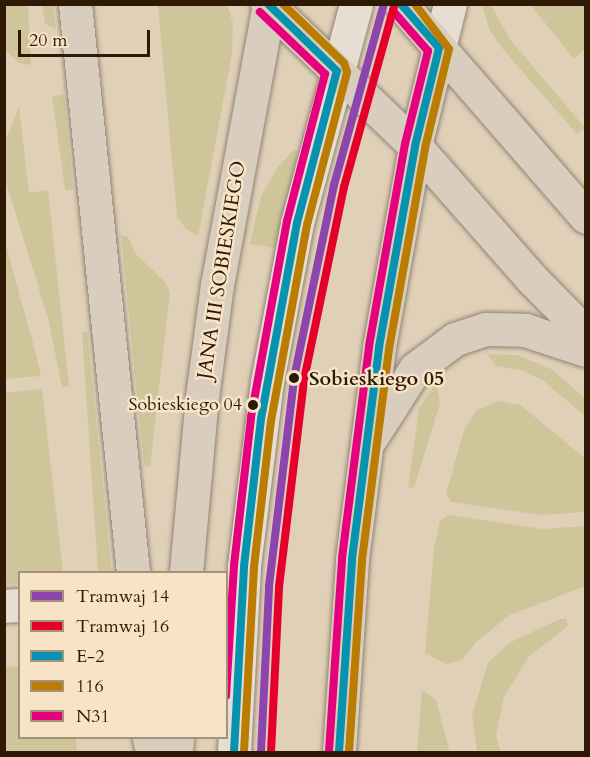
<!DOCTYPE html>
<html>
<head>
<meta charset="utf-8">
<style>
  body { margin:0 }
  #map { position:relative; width:590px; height:757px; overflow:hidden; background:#e1d0b8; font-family:Cardo,serif }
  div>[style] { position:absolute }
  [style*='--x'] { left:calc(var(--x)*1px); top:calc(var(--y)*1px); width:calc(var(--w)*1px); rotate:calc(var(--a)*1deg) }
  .green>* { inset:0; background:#cec59b }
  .roads { filter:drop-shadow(0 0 2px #908474) drop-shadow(0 0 2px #908474) }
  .minor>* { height:33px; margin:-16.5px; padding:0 16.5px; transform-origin:16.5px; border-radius:16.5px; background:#e6ded2 }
  .major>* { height:33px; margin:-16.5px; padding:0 16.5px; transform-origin:16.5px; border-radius:16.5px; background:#d9cebd }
  .bus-1>* { height:8px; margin:-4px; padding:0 4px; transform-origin:4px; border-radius:4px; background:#0793b0 }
  .bus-2>* { height:8px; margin:-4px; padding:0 4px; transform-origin:4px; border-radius:4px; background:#ba7c01 }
  .bus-3>* { height:8px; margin:-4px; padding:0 4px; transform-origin:4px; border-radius:4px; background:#e5007d }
  .tram-1>* { height:8px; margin:-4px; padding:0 4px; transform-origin:4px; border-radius:4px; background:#8e44ad }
  .tram-2>* { height:8px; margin:-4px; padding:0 4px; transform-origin:4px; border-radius:4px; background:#e4002b }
  .dots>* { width:16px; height:16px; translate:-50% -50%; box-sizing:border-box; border:3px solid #f7e3c6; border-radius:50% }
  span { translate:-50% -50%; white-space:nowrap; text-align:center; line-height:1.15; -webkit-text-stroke:5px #f7e3c6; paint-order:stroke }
  .bus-label { font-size:18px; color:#2d1904 }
  .right { translate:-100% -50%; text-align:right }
  .street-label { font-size:20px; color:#2d1904 }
  .stop-label { font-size:20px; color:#2d1904; font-weight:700 }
  .left { translate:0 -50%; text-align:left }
  .frame { position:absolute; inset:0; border:6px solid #2d1904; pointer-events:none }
  .legend { position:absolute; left:18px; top:571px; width:210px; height:168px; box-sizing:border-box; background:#f7e3c6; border:2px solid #a69278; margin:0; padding:8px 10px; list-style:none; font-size:18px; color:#2d1904 }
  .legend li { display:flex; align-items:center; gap:12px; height:30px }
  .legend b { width:30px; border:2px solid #a69278 }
  .scale { position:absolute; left:18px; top:30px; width:132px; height:27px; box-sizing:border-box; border:3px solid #2d1904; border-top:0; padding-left:8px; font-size:18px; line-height:21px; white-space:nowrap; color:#2d1904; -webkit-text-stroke:4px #f7e3c6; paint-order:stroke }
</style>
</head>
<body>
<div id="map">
  <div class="green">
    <div style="clip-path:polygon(4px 5px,28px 5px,31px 65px,19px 63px,5px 50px)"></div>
    <div style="clip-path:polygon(42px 5px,53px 5px,56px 29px,45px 24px)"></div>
    <div style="clip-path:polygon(158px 5px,227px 5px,233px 23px,232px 54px,198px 236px,186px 229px,177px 217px)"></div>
    <div style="clip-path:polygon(482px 5px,491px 5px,509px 38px,585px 128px,577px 134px,502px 48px,490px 31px)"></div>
    <div style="clip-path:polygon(531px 5px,585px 5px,585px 49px,574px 59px)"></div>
    <div style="clip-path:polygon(64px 95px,73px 190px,65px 190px,52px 96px)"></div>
    <div style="clip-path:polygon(19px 107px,29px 193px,48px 190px,69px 386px,62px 387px,48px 318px,5px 179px,5px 142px)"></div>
    <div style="clip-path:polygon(294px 150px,298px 152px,275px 248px,250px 244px,261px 196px,278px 167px)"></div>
    <div style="clip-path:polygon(121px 235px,128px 237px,136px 254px,165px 282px,170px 292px,150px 467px,144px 465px)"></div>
    <div style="clip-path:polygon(5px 242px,36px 354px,41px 376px,5px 379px)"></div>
    <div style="clip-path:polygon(87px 331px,111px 566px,112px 572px,98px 572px,82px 332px)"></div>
    <div style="clip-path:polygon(487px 354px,517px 355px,551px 369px,585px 398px,585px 416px,541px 379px,521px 370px,496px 366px)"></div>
    <div style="clip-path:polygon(436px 383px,440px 403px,414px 488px,408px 487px,419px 409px)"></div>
    <div style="clip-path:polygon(42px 389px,63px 572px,20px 572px,19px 584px,5px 585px,5px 393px)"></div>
    <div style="clip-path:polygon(497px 401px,520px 405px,585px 458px,585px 512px,542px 515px,451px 502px,446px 494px,464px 430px,476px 411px)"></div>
    <div style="clip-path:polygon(449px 515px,543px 529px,585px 526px,585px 586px,510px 615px,476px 642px,462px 660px,446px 664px,425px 653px,434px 548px,440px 521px)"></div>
    <div style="clip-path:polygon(560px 619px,566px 619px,568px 626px,529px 656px,504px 697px,496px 736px,501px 752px,477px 752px,472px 715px,488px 663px,509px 643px)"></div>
    <div style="clip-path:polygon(19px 666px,20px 738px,76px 738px,77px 752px,5px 752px,5px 667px)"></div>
    <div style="clip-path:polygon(422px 690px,436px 700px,450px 752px,417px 752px)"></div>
  </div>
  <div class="roads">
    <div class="minor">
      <div style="--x:439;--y:48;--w:45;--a:-76"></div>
      <div style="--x:4;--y:606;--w:16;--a:-4"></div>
      <div style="--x:234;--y:752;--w:186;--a:-86.9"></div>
      <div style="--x:244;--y:566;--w:185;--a:-82.9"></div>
      <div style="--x:267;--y:382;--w:162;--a:-79.3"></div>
      <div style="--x:297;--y:223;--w:227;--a:-74.9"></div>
    </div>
    <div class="major">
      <div style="--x:75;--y:4;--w:571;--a:84.17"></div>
      <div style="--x:267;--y:4;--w:205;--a:43.8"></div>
      <div style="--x:415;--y:146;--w:177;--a:48.7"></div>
      <div style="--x:532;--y:279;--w:77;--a:45.5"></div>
      <div style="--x:401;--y:4;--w:282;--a:49"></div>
      <div style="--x:371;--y:438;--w:82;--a:-57.5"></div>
      <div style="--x:415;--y:369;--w:50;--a:-36.9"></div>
      <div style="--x:455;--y:339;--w:33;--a:-18"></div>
      <div style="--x:486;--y:329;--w:39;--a:1"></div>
      <div style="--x:525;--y:330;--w:64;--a:18.2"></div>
      <div style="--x:186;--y:572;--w:176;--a:-84.8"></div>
      <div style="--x:202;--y:397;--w:113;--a:-82.4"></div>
      <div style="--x:217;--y:285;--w:286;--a:-79.5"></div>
      <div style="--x:149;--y:738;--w:14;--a:78"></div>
      <div style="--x:176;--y:752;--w:14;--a:-86"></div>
      <div style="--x:339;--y:752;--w:193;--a:-86.1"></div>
      <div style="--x:352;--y:559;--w:214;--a:-82.7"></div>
      <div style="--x:379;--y:347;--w:204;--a:-79.8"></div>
      <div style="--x:415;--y:146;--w:101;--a:-76.2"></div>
    </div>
  </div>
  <div class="bus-1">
    <div style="--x:234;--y:752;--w:186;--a:-86.9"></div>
    <div style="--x:244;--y:566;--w:148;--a:-83.4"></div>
    <div style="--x:261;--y:419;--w:199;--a:-79.6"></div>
    <div style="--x:297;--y:223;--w:157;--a:-75.3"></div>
    <div style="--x:337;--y:71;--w:96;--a:-135.8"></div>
    <div style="--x:339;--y:752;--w:193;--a:-86.1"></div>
    <div style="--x:352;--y:559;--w:214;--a:-82.7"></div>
    <div style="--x:379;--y:347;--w:204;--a:-79.8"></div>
    <div style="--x:415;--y:146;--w:101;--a:-76.2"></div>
    <div style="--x:439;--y:48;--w:58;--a:-130.8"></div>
  </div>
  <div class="bus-2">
    <div style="--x:244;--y:752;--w:185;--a:-86.9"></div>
    <div style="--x:254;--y:567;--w:147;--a:-83.4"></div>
    <div style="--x:271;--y:421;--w:199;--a:-79.6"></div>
    <div style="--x:307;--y:225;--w:158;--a:-75.3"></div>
    <div style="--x:347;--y:72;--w:9;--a:-108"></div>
    <div style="--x:344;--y:63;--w:85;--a:-136"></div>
    <div style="--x:349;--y:752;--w:192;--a:-86.1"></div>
    <div style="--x:362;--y:560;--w:213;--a:-82.7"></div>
    <div style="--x:389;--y:349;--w:204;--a:-79.8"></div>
    <div style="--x:425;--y:148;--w:102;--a:-76.4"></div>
    <div style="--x:449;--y:49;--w:56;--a:-127.1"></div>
  </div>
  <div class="bus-3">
    <div style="--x:226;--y:696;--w:131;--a:-86.5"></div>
    <div style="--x:234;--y:565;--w:149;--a:-83.4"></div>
    <div style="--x:251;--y:417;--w:199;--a:-79.6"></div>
    <div style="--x:287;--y:221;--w:152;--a:-75.5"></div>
    <div style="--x:325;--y:74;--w:90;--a:-136.4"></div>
    <div style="--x:329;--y:751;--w:193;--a:-86.1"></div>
    <div style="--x:342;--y:558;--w:214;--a:-82.7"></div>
    <div style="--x:369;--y:346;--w:205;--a:-79.9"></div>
    <div style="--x:405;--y:144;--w:96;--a:-76.1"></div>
    <div style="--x:428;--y:51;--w:53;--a:-131.2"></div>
  </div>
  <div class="tram-1">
    <div style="--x:261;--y:752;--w:166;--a:-87.2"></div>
    <div style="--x:269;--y:586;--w:209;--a:-83.1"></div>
    <div style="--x:294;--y:378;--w:197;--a:-78.3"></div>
    <div style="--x:334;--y:185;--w:188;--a:-74.6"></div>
  </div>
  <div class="tram-2">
    <div style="--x:271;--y:752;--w:165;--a:-87.2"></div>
    <div style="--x:279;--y:587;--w:209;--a:-83.1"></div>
    <div style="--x:304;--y:380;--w:197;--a:-78.3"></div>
    <div style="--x:344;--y:187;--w:187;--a:-74.5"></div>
  </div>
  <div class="dots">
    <div style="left:294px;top:378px;background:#2d1904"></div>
    <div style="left:253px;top:405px;background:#2d1904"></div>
  </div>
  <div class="bus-label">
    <span class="right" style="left:242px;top:405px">Sobieskiego 04</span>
  </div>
  <div class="street-label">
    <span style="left:221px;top:270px;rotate:-81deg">JANA III SOBIESKIEGO</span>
  </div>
  <div class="stop-label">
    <span class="left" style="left:309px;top:378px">Sobieskiego 05</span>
  </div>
  <div class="frame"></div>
  <ul class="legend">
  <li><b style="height:8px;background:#8e44ad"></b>Tramwaj 14</li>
  <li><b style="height:8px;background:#e4002b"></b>Tramwaj 16</li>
  <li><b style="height:8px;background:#0793b0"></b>E-2</li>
  <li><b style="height:8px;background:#ba7c01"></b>116</li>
  <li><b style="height:8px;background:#e5007d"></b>N31</li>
  </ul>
  <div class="scale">20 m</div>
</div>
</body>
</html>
